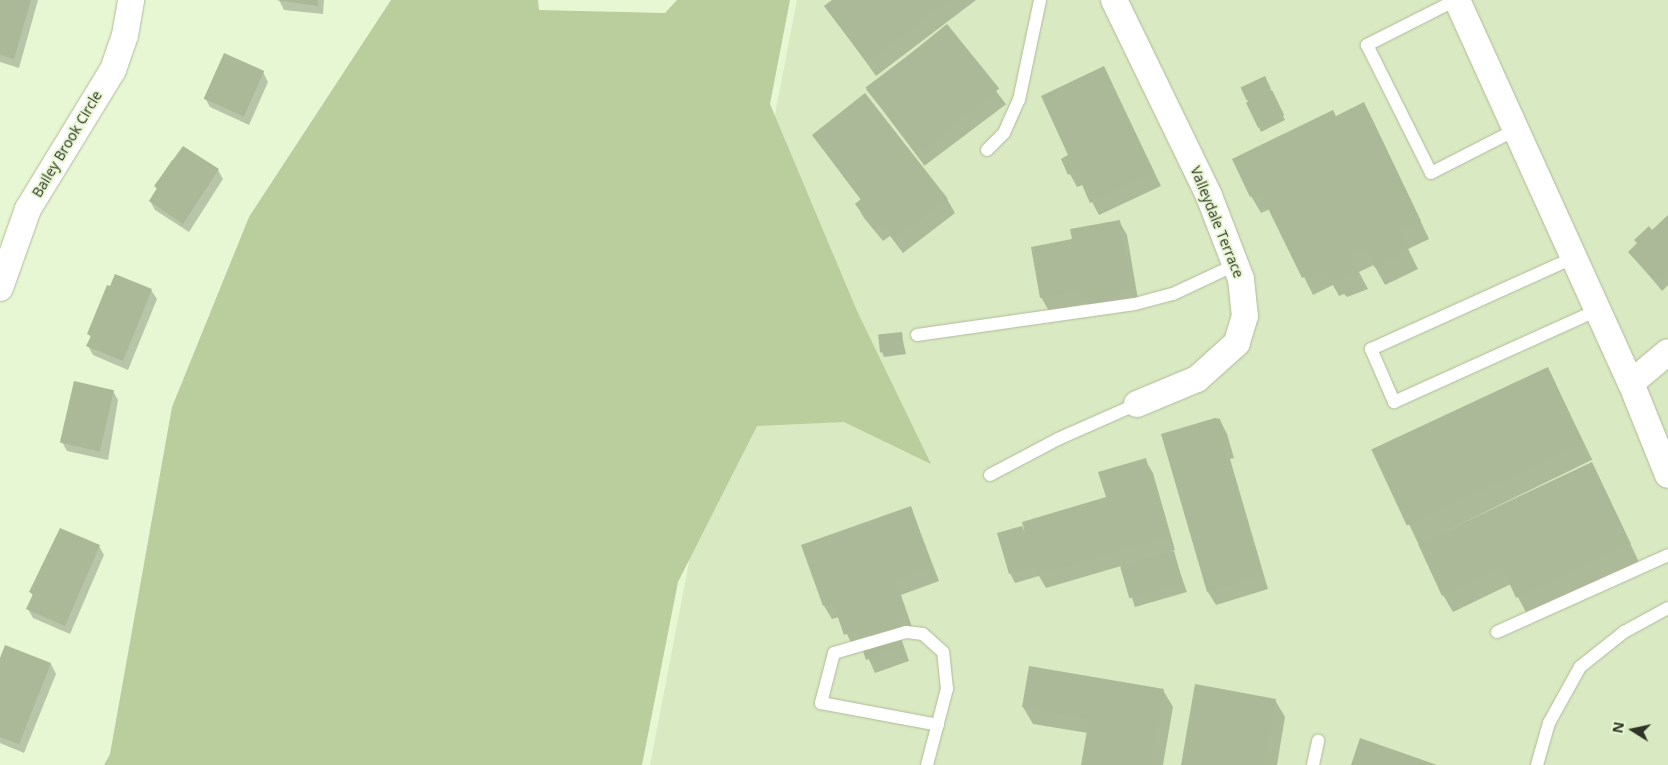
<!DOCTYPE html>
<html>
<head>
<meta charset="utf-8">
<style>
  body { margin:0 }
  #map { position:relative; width:1668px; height:765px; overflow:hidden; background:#e8f7d3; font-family:"Open Sans",sans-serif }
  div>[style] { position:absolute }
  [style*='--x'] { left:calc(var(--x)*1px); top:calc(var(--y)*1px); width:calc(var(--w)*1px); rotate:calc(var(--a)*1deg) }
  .built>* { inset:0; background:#d9e9c1 }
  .green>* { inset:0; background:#bacd9d }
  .shadow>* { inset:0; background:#0003; transform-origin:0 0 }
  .building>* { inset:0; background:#acb998; transform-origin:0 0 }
  .roads { filter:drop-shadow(0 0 1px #aebb9a) drop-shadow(0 0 1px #aebb9a) }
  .service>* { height:12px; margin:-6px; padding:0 6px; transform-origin:6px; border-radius:6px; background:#fff }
  .minor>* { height:26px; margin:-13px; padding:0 13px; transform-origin:13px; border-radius:13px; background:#fff }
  span { translate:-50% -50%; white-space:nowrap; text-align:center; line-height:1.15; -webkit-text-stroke:4px #e8f7d3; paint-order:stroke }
  .street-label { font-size:14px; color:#2e3426 }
  .north { position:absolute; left:1608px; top:705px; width:50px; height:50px; -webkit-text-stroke:4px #e8f7d3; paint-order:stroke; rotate:280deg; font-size:14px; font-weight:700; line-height:20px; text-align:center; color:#2e3426 }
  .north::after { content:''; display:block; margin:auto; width:18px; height:22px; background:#2e3426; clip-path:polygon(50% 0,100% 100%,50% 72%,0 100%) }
</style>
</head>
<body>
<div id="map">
  <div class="built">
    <div style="clip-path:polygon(797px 0,1668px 0,1668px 765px,650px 765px)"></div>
  </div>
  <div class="green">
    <div style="clip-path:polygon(391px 0,538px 0,539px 10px,665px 13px,677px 0,790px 0,770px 104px,857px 311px,931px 464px,844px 422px,757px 426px,678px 582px,642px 765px,104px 765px,110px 754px,172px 407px,249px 217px)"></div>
  </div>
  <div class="shadow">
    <div style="clip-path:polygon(0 0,38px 0,19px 68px,0 62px)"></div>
    <div style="clip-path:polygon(279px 0,324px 0,323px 14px,284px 10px)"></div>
    <div style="clip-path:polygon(834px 0,976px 0,876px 76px,826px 6px)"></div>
    <div style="left:947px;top:26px;width:98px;height:102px;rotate:53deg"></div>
    <div style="clip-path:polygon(1104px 68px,1161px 186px,1099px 215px,1083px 185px,1077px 187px,1070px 174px,1070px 155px)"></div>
    <div style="clip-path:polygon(263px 72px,268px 82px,249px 125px,210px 107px,205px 98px)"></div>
    <div style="clip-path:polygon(1267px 82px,1285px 120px,1261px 132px,1242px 88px)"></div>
    <div style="clip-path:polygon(1335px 117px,1373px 121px,1429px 239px,1408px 249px,1418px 269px,1385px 285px,1374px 265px,1359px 272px,1368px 289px,1347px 297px,1344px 294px,1339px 296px,1333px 285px,1313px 295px,1270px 209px,1261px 213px,1251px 196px)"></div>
    <div style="clip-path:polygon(813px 136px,947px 199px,955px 213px,903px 253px,890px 236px,883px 241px,864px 218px,856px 204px,861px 200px)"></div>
    <div style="clip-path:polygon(172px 160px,218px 170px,223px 179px,189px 232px,155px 210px,150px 201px,157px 190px,155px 186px)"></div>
    <div style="clip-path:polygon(1668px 217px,1668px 285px,1662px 291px,1630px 252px)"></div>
    <div style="clip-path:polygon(1119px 221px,1127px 235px,1139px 305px,1092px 314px,1086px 304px,1049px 311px,1041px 297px,1073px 240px)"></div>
    <div style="clip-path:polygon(151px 290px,157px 299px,128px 370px,93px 355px,88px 346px,91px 338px,89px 334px)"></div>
    <div style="clip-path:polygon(901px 333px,906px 354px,884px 357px,882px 352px)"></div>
    <div style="left:1548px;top:369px;width:101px;height:193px;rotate:64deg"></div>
    <div style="clip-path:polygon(113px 391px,118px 400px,108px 460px,67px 451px,62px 442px)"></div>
    <div style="clip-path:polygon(1220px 420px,1227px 434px,1234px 458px,1230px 459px,1268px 589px,1216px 605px,1208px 592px)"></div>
    <div style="clip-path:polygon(1145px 460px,1153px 473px,1175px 550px,1172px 551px,1187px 592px,1135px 607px,1121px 566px,1046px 588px,1039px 576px,1015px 583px,1010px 573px,1022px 527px,1026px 534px,1107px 498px)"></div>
    <div style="clip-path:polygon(1592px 463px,1639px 562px,1527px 614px,1511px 584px,1453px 612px,1443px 595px)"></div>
    <div style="clip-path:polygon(911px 508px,939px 581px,901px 595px,912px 627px,899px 632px,909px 661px,875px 673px,862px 644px,853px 647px,839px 617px,832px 619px,824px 606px)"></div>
    <div style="clip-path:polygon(99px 546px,104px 555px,70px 634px,33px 618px,28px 609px,33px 597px,31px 592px)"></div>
    <div style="clip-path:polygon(6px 647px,51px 664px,56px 674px,24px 753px,0 743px,0 662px)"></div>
    <div style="clip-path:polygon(1163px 690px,1173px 707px,1163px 765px,1082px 765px,1088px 733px,1033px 724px,1023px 707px)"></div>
    <div style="clip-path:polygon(1275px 700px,1285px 717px,1277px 765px,1182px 765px)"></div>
  </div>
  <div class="building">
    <div style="clip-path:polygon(0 0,31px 0,14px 59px,0 55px)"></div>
    <div style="clip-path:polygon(276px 0,318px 0,318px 6px)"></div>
    <div style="clip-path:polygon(832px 0,950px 0,867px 63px,824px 6px)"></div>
    <div style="left:947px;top:24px;width:83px;height:104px;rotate:51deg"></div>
    <div style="left:224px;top:53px;width:44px;height:50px;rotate:24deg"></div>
    <div style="clip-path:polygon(1104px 66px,1154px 172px,1090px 203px,1076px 171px,1068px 175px,1061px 159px,1068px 155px,1041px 96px)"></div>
    <div style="left:1265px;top:76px;width:14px;height:27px;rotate:65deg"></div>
    <div style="left:1272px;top:90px;width:28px;height:29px;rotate:64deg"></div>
    <div style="clip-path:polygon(865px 93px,948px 199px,895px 240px,881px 223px,874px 229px,855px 204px,861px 199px,812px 135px)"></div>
    <div style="clip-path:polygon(1364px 102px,1421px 221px,1400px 231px,1409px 251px,1375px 268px,1365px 248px,1351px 255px,1359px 272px,1336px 281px,1334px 277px,1328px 280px,1323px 269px,1302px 278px,1260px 192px,1250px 197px,1232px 159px,1333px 110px,1336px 116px)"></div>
    <div style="clip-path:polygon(183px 146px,219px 169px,183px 224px,149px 201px,157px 188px,154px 186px)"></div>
    <div style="clip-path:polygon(1668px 215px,1668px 271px,1656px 283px,1628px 252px,1637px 243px,1634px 240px,1649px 226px,1652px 230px)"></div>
    <div style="clip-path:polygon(1120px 220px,1132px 292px,1083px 301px,1081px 290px,1040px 298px,1031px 247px,1072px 239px,1070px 229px)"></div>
    <div style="clip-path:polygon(115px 274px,152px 289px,123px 361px,86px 346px,91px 336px,87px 334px,107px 285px,110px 286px)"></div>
    <div style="left:902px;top:332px;width:18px;height:24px;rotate:84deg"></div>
    <div style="left:1548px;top:367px;width:84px;height:195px;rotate:65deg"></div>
    <div style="left:74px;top:381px;width:41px;height:63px;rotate:13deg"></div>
    <div style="clip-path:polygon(1215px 418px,1220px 419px,1227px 445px,1223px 446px,1261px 576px,1207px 592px,1161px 434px)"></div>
    <div style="clip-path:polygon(1146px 458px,1168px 537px,1037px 575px,1035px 566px,1009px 574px,997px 533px,1022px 526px,1026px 538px,1022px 522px,1106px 497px,1098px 472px)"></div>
    <div style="clip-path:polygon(1592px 462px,1631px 544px,1516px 598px,1502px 567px,1442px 596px,1418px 544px)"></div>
    <div style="clip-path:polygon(911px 506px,933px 568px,894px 581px,905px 614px,893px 618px,902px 647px,866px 660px,856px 630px,844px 635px,833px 603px,823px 606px,801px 545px)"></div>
    <div style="clip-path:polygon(60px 528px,100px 545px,65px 626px,26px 609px,33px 594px,29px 592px)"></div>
    <div style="left:1174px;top:551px;width:33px;height:56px;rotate:74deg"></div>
    <div style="clip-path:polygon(5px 645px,51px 663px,19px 744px,0 737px,0 658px)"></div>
    <div style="clip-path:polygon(1029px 666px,1164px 689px,1151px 765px,1081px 765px,1089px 719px,1022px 707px)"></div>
    <div style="clip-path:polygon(1195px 684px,1276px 699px,1264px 765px,1181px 765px)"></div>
    <div style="clip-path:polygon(1360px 738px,1437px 765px,1351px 765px)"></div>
  </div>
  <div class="roads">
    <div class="service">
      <div style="--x:1456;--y:0;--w:100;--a:153.2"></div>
      <div style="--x:1367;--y:45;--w:143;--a:63.4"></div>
      <div style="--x:1431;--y:173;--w:97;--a:-27.1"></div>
      <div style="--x:987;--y:150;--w:24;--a:-45"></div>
      <div style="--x:1004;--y:133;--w:36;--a:-66"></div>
      <div style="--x:1019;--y:100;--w:102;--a:-78.1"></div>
      <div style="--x:1575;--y:257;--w:224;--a:155.7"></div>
      <div style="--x:1371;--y:349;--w:58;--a:66.5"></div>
      <div style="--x:1394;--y:402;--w:224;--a:-24.3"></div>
      <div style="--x:917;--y:335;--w:220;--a:-8.1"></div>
      <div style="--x:1135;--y:304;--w:39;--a:-15"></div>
      <div style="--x:1173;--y:294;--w:68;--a:-25.1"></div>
      <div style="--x:990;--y:475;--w:77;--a:-27.9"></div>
      <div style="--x:1058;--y:439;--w:86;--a:-23.9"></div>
      <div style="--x:1497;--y:632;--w:188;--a:-24.2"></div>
      <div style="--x:927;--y:765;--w:79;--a:-75.3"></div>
      <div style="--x:947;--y:689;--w:37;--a:-96"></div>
      <div style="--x:943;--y:652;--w:27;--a:-138"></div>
      <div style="--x:923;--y:634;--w:17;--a:-173"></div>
      <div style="--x:906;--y:632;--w:75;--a:163.7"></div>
      <div style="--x:834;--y:653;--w:52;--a:104.6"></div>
      <div style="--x:821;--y:703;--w:119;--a:10.6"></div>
      <div style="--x:1313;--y:765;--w:25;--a:-78"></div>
      <div style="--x:1537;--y:765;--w:44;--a:-74.1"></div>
      <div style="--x:1549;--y:723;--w:64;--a:-61"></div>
      <div style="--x:1580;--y:667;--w:56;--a:-38.5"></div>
      <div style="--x:1624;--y:632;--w:50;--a:-28.6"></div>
    </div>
    <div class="minor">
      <div style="--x:1114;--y:0;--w:218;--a:64.1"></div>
      <div style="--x:1209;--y:196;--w:89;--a:68.9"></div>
      <div style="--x:1241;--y:279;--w:37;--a:84"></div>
      <div style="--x:1245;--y:316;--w:28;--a:107"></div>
      <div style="--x:1237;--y:343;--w:54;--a:138"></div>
      <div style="--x:1197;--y:379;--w:65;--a:157.4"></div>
      <div style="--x:1457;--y:0;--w:421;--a:65.6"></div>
      <div style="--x:1631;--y:383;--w:99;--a:68.1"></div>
      <div style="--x:0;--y:288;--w:84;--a:-70.5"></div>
      <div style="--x:28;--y:209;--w:163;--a:-58.6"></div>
      <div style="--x:113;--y:70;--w:37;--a:-71"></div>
      <div style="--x:125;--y:35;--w:36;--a:-80"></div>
      <div style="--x:1631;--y:383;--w:48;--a:-40"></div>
    </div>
  </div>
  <div class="street-label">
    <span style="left:67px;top:144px;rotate:-59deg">Bailey Brook Circle</span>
    <span style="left:1217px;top:222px;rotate:68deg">Valleydale Terrace</span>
  </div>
  <div class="north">N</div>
</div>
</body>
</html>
